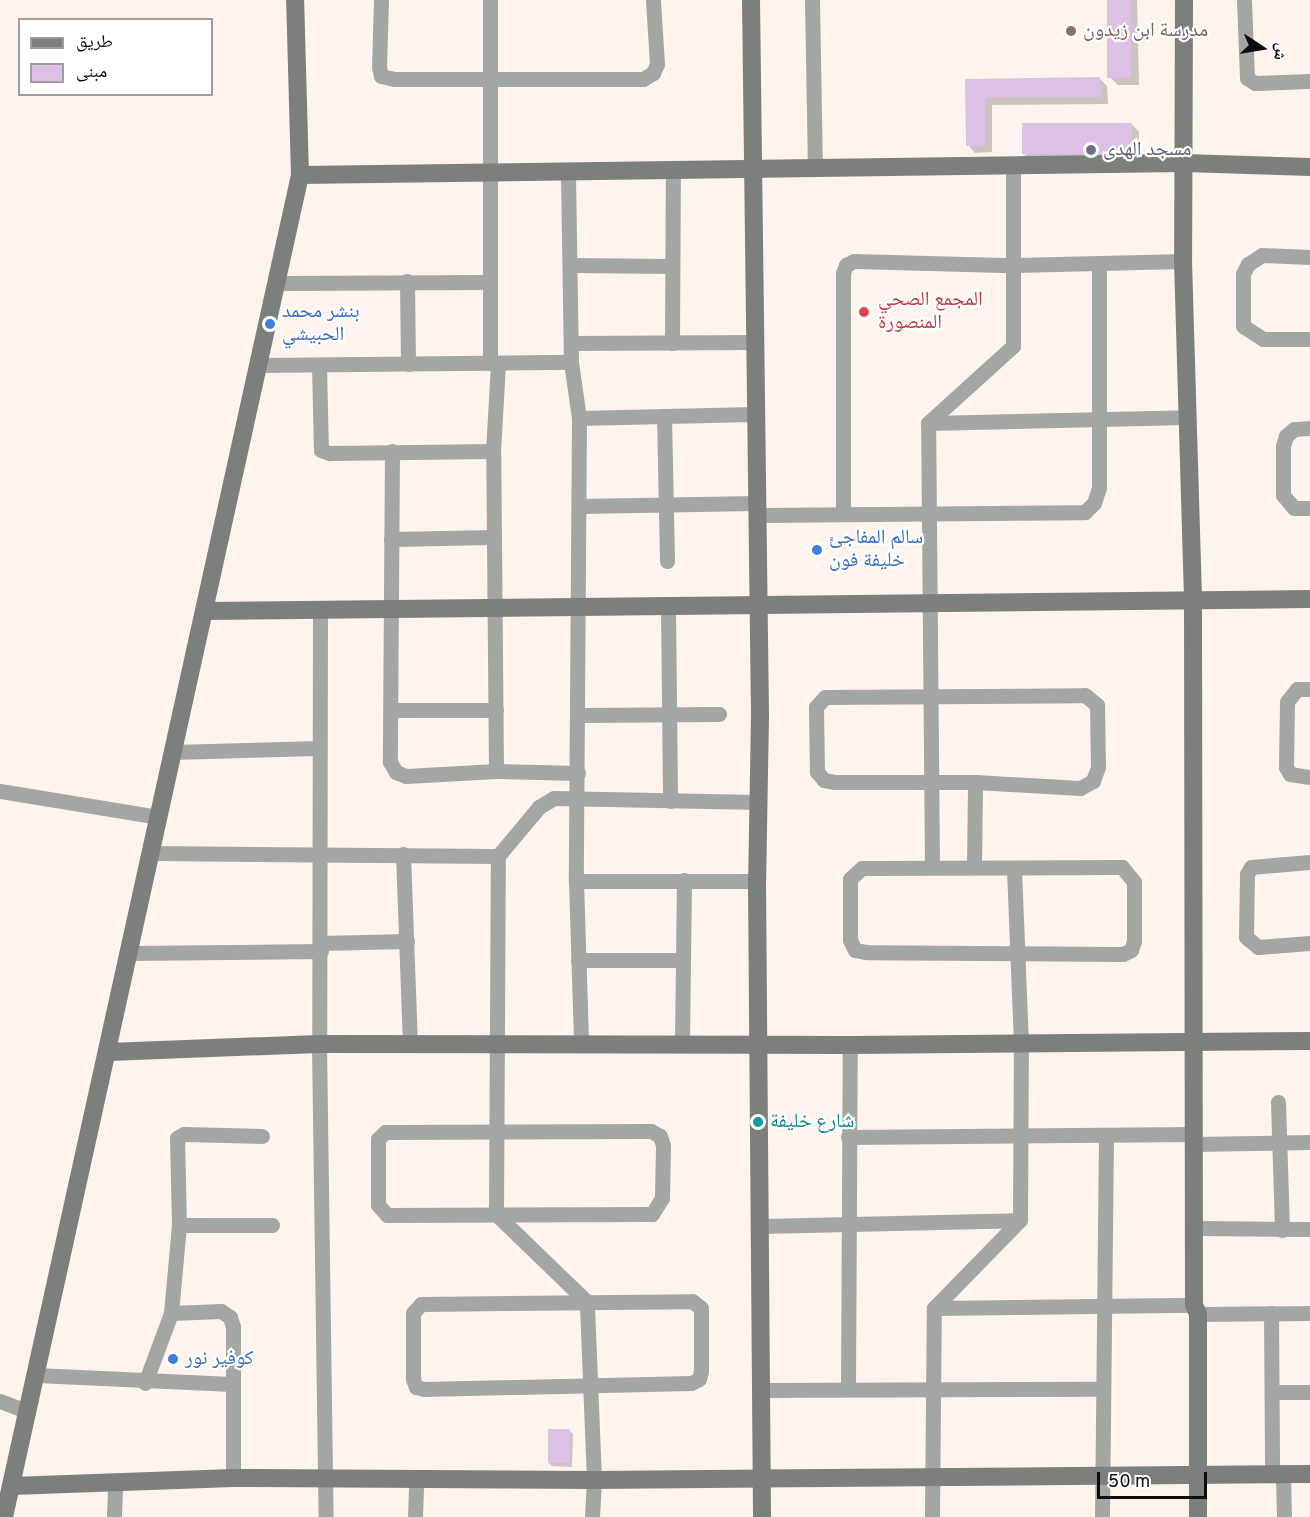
<!DOCTYPE html>
<html>
<head>
<meta charset="utf-8">
<style>
  body { margin:0 }
  #map { position:relative; width:1310px; height:1517px; overflow:hidden; background:#fef4ed; font-family:Overpass,"Noto Naskh Arabic",sans-serif }
  div>[style] { position:absolute }
  [style*='--x'] { left:calc(var(--x)*1px); top:calc(var(--y)*1px); width:calc(var(--w)*1px); rotate:calc(var(--a)*1deg) }
  .shadow>* { inset:0; background:#0003 }
  .building>* { inset:0; background:#dcc0e6; transform-origin:0 0 }
  .street>* { height:15px; margin:-7.5px; padding:0 7.5px; transform-origin:7.5px; border-radius:7.5px; background:#a3a7a2 }
  .secondary>* { height:18px; margin:-9px; padding:0 9px; transform-origin:9px; border-radius:9px; background:#7b817a }
  .dots>* { width:16px; height:16px; translate:-50% -50%; box-sizing:border-box; border:3px solid #fff; border-radius:50% }
  span { translate:-50% -50%; white-space:nowrap; text-align:center; line-height:1.15; -webkit-text-stroke:4.5px #fff; paint-order:stroke }
  .education-label { font-size:20px; color:#785e54 }
  .left { translate:0 -50%; text-align:left }
  .worship-label { font-size:20px; color:#5b616d }
  .health-label { font-size:20px; color:#be3a42 }
  .shop-label { font-size:20px; color:#366cbe }
  .culture-label { font-size:20px; color:#0d838f }
  .legend { position:absolute; left:18px; top:18px; width:195px; height:78px; box-sizing:border-box; background:#fff; border:2px solid #9f9d9c; margin:0; padding:8px 10px; list-style:none; font-size:18px; color:#0f0b08 }
  .legend li { display:flex; align-items:center; gap:12px; height:30px }
  .legend b { width:30px; border:2px solid #9f9d9c }
  .north { position:absolute; left:1232px; top:18px; width:60px; height:60px; -webkit-text-stroke:4px #fff; paint-order:stroke; rotate:102deg; font-size:16px; font-weight:700; line-height:24px; text-align:center; color:#0f0b08 }
  .north::after { content:''; display:block; margin:auto; width:21px; height:27px; background:#0f0b08; clip-path:polygon(50% 0,100% 100%,50% 72%,0 100%) }
  .scale { position:absolute; left:1097px; top:1472px; width:110px; height:27px; box-sizing:border-box; border:3px solid #0f0b08; border-top:0; padding-left:8px; font-size:18px; line-height:21px; white-space:nowrap; color:#0f0b08; -webkit-text-stroke:4px #fff; paint-order:stroke }
</style>
</head>
<body>
<div id="map">
  <div class="shadow">
    <div style="clip-path:polygon(1109px 0,1137px 0,1139px 85px,1118px 85px,1110px 77px)"></div>
    <div style="clip-path:polygon(1100px 79px,1107px 86px,1108px 104px,992px 105px,992px 152px,975px 153px,968px 145px,967px 80px)"></div>
    <div style="clip-path:polygon(1131px 124px,1139px 132px,1139px 161px,1031px 163px,1024px 155px)"></div>
    <div style="clip-path:polygon(570px 1431px,573px 1434px,572px 1467px,552px 1466px,549px 1463px)"></div>
  </div>
  <div class="building">
    <div style="left:1107px;top:0;width:24px;height:78px"></div>
    <div style="clip-path:polygon(1100px 77px,1101px 97px,985px 98px,985px 146px,966px 146px,965px 79px)"></div>
    <div style="left:1132px;top:123px;width:31px;height:110px;rotate:90deg"></div>
    <div style="left:548px;top:1429px;width:22px;height:34px"></div>
  </div>
  <div class="street">
    <div style="--x:381;--y:0;--w:67;--a:91.7"></div>
    <div style="--x:379;--y:67;--w:9;--a:77"></div>
    <div style="--x:381;--y:76;--w:13;--a:13"></div>
    <div style="--x:394;--y:79;--w:249;--a:0"></div>
    <div style="--x:643;--y:79;--w:12;--a:-31"></div>
    <div style="--x:653;--y:73;--w:10;--a:-66"></div>
    <div style="--x:657;--y:64;--w:64;--a:-93.6"></div>
    <div style="--x:490;--y:0;--w:363;--a:90"></div>
    <div style="--x:812;--y:0;--w:168;--a:89"></div>
    <div style="--x:1244;--y:0;--w:78;--a:87.8"></div>
    <div style="--x:1247;--y:78;--w:9;--a:32"></div>
    <div style="--x:1255;--y:83;--w:55;--a:-2.1"></div>
    <div style="--x:568;--y:174;--w:188;--a:89.1"></div>
    <div style="--x:571;--y:362;--w:57;--a:81.9"></div>
    <div style="--x:579;--y:418;--w:174;--a:-1.3"></div>
    <div style="--x:1310;--y:257;--w:48;--a:-177.6"></div>
    <div style="--x:1262;--y:255;--w:17;--a:147"></div>
    <div style="--x:1248;--y:264;--w:11;--a:117"></div>
    <div style="--x:1243;--y:274;--w:52;--a:90"></div>
    <div style="--x:1243;--y:326;--w:24;--a:33"></div>
    <div style="--x:1263;--y:339;--w:47;--a:0"></div>
    <div style="--x:570;--y:265;--w:101;--a:0.6"></div>
    <div style="--x:407;--y:281;--w:83;--a:89.3"></div>
    <div style="--x:279;--y:283;--w:208;--a:-0.3"></div>
    <div style="--x:571;--y:343;--w:184;--a:-0.3"></div>
    <div style="--x:672;--y:343;--w:170;--a:-89.7"></div>
    <div style="--x:260;--y:365;--w:311;--a:-0.6"></div>
    <div style="--x:319;--y:365;--w:85;--a:88.7"></div>
    <div style="--x:321;--y:450;--w:9;--a:21"></div>
    <div style="--x:329;--y:453;--w:164;--a:-0.7"></div>
    <div style="--x:664;--y:416;--w:145;--a:88.8"></div>
    <div style="--x:579;--y:418;--w:463;--a:90.4"></div>
    <div style="--x:576;--y:881;--w:162;--a:88.2"></div>
    <div style="--x:928;--y:423;--w:259;--a:-1.3"></div>
    <div style="--x:1310;--y:428;--w:16;--a:176"></div>
    <div style="--x:1294;--y:429;--w:11;--a:139"></div>
    <div style="--x:1286;--y:436;--w:10;--a:107"></div>
    <div style="--x:1283;--y:446;--w:49;--a:90"></div>
    <div style="--x:1283;--y:495;--w:17;--a:50"></div>
    <div style="--x:1294;--y:508;--w:16;--a:0"></div>
    <div style="--x:392;--y:451;--w:311;--a:90.4"></div>
    <div style="--x:390;--y:762;--w:12;--a:59"></div>
    <div style="--x:396;--y:772;--w:11;--a:22"></div>
    <div style="--x:406;--y:776;--w:90;--a:-3.2"></div>
    <div style="--x:496;--y:771;--w:82;--a:1.4"></div>
    <div style="--x:579;--y:506;--w:176;--a:-1"></div>
    <div style="--x:843;--y:513;--w:240;--a:-90"></div>
    <div style="--x:843;--y:273;--w:9;--a:-69"></div>
    <div style="--x:846;--y:265;--w:9;--a:-27"></div>
    <div style="--x:854;--y:261;--w:158;--a:1.5"></div>
    <div style="--x:1012;--y:265;--w:171;--a:-1.3"></div>
    <div style="--x:756;--y:515;--w:329;--a:-0.5"></div>
    <div style="--x:1085;--y:512;--w:13;--a:-45"></div>
    <div style="--x:1094;--y:503;--w:16;--a:-72"></div>
    <div style="--x:1099;--y:488;--w:224;--a:-90"></div>
    <div style="--x:391;--y:539;--w:103;--a:-1.1"></div>
    <div style="--x:668;--y:606;--w:195;--a:89.4"></div>
    <div style="--x:320;--y:611;--w:433;--a:90.1"></div>
    <div style="--x:319;--y:1044;--w:473;--a:89.2"></div>
    <div style="--x:1310;--y:689;--w:13;--a:180"></div>
    <div style="--x:1297;--y:689;--w:16;--a:128"></div>
    <div style="--x:1287;--y:702;--w:65;--a:90.9"></div>
    <div style="--x:1286;--y:767;--w:8;--a:60"></div>
    <div style="--x:1290;--y:774;--w:20;--a:9"></div>
    <div style="--x:1085;--y:695;--w:16;--a:40"></div>
    <div style="--x:1097;--y:705;--w:62;--a:89.1"></div>
    <div style="--x:1098;--y:767;--w:15;--a:110"></div>
    <div style="--x:1093;--y:781;--w:15;--a:152"></div>
    <div style="--x:1080;--y:788;--w:105;--a:-176.7"></div>
    <div style="--x:975;--y:782;--w:140;--a:180"></div>
    <div style="--x:835;--y:782;--w:11;--a:-170"></div>
    <div style="--x:824;--y:780;--w:11;--a:-131"></div>
    <div style="--x:817;--y:772;--w:65;--a:-90.9"></div>
    <div style="--x:816;--y:707;--w:13;--a:-48"></div>
    <div style="--x:825;--y:697;--w:260;--a:-0.4"></div>
    <div style="--x:392;--y:710;--w:104;--a:0"></div>
    <div style="--x:579;--y:715;--w:140;--a:-0.4"></div>
    <div style="--x:172;--y:752;--w:146;--a:-1.6"></div>
    <div style="--x:496;--y:771;--w:320;--a:-90.5"></div>
    <div style="--x:493;--y:451;--w:88;--a:-86.7"></div>
    <div style="--x:0;--y:791;--w:160;--a:9.3"></div>
    <div style="--x:151;--y:853;--w:347;--a:0.5"></div>
    <div style="--x:403;--y:854;--w:189;--a:87.9"></div>
    <div style="--x:1310;--y:862;--w:59;--a:175.2"></div>
    <div style="--x:1251;--y:867;--w:8;--a:120"></div>
    <div style="--x:1247;--y:874;--w:63;--a:90.9"></div>
    <div style="--x:1246;--y:937;--w:16;--a:40"></div>
    <div style="--x:1258;--y:947;--w:52;--a:-4.4"></div>
    <div style="--x:932;--y:867;--w:444;--a:-90.5"></div>
    <div style="--x:928;--y:423;--w:115;--a:-42.2"></div>
    <div style="--x:1013;--y:346;--w:181;--a:-90"></div>
    <div style="--x:974;--y:867;--w:85;--a:-89.3"></div>
    <div style="--x:1122;--y:867;--w:19;--a:51"></div>
    <div style="--x:1134;--y:882;--w:59;--a:90"></div>
    <div style="--x:1134;--y:941;--w:9;--a:108"></div>
    <div style="--x:1131;--y:950;--w:9;--a:153"></div>
    <div style="--x:1123;--y:954;--w:257;--a:-179.6"></div>
    <div style="--x:866;--y:952;--w:11;--a:-170"></div>
    <div style="--x:855;--y:950;--w:11;--a:-117"></div>
    <div style="--x:850;--y:940;--w:61;--a:-90"></div>
    <div style="--x:850;--y:879;--w:16;--a:-43"></div>
    <div style="--x:862;--y:868;--w:260;--a:-0.2"></div>
    <div style="--x:576;--y:881;--w:181;--a:0"></div>
    <div style="--x:321;--y:943;--w:86;--a:-1.3"></div>
    <div style="--x:130;--y:953;--w:191;--a:-0.6"></div>
    <div style="--x:578;--y:960;--w:105;--a:0"></div>
    <div style="--x:682;--y:1043;--w:163;--a:-89.3"></div>
    <div style="--x:1278;--y:1102;--w:128;--a:88.2"></div>
    <div style="--x:651;--y:1131;--w:10;--a:29"></div>
    <div style="--x:660;--y:1136;--w:9;--a:72"></div>
    <div style="--x:663;--y:1145;--w:53;--a:91.1"></div>
    <div style="--x:662;--y:1198;--w:19;--a:122"></div>
    <div style="--x:652;--y:1214;--w:265;--a:179.8"></div>
    <div style="--x:387;--y:1215;--w:13;--a:-132"></div>
    <div style="--x:378;--y:1205;--w:66;--a:-90"></div>
    <div style="--x:378;--y:1139;--w:10;--a:-45"></div>
    <div style="--x:385;--y:1132;--w:266;--a:-0.2"></div>
    <div style="--x:848;--y:1137;--w:346;--a:-0.5"></div>
    <div style="--x:1194;--y:1144;--w:116;--a:-1"></div>
    <div style="--x:179;--y:1225;--w:93;--a:0"></div>
    <div style="--x:759;--y:1226;--w:261;--a:-1.3"></div>
    <div style="--x:1195;--y:1228;--w:115;--a:0.5"></div>
    <div style="--x:692;--y:1301;--w:11;--a:38"></div>
    <div style="--x:701;--y:1308;--w:63;--a:90"></div>
    <div style="--x:701;--y:1371;--w:8;--a:104"></div>
    <div style="--x:699;--y:1379;--w:9;--a:153"></div>
    <div style="--x:691;--y:1383;--w:267;--a:178.7"></div>
    <div style="--x:424;--y:1389;--w:8;--a:-166"></div>
    <div style="--x:416;--y:1387;--w:9;--a:-111"></div>
    <div style="--x:413;--y:1379;--w:66;--a:-90"></div>
    <div style="--x:413;--y:1313;--w:12;--a:-48"></div>
    <div style="--x:421;--y:1304;--w:271;--a:-0.6"></div>
    <div style="--x:934;--y:1308;--w:260;--a:-0.7"></div>
    <div style="--x:171;--y:1313;--w:50;--a:-2.3"></div>
    <div style="--x:221;--y:1311;--w:11;--a:34"></div>
    <div style="--x:230;--y:1317;--w:10;--a:73"></div>
    <div style="--x:233;--y:1327;--w:151;--a:90"></div>
    <div style="--x:1271;--y:1313;--w:162;--a:89.6"></div>
    <div style="--x:1198;--y:1314;--w:112;--a:-0.5"></div>
    <div style="--x:36;--y:1375;--w:196;--a:2.6"></div>
    <div style="--x:145;--y:1383;--w:75;--a:-69.6"></div>
    <div style="--x:171;--y:1313;--w:88;--a:-84.8"></div>
    <div style="--x:179;--y:1225;--w:87;--a:-91.3"></div>
    <div style="--x:177;--y:1138;--w:8;--a:-30"></div>
    <div style="--x:184;--y:1134;--w:78;--a:1.5"></div>
    <div style="--x:848;--y:1388;--w:343;--a:-89.7"></div>
    <div style="--x:760;--y:1390;--w:343;--a:-0.2"></div>
    <div style="--x:1272;--y:1392;--w:38;--a:0"></div>
    <div style="--x:0;--y:1401;--w:28;--a:21"></div>
    <div style="--x:1283;--y:1474;--w:43;--a:88.7"></div>
    <div style="--x:114;--y:1517;--w:35;--a:-88"></div>
    <div style="--x:415;--y:1517;--w:37;--a:-88"></div>
    <div style="--x:592;--y:1517;--w:37;--a:-87"></div>
    <div style="--x:594;--y:1480;--w:178;--a:-92.3"></div>
    <div style="--x:587;--y:1302;--w:127;--a:-136"></div>
    <div style="--x:496;--y:1214;--w:358;--a:-89.7"></div>
    <div style="--x:498;--y:856;--w:64;--a:-50.1"></div>
    <div style="--x:539;--y:807;--w:17;--a:-31"></div>
    <div style="--x:554;--y:798;--w:204;--a:1.1"></div>
    <div style="--x:932;--y:1517;--w:209;--a:-89.5"></div>
    <div style="--x:934;--y:1308;--w:123;--a:-45.7"></div>
    <div style="--x:1020;--y:1220;--w:176;--a:-89.7"></div>
    <div style="--x:1021;--y:1044;--w:176;--a:-92.3"></div>
    <div style="--x:1102;--y:1517;--w:382;--a:-89.4"></div>
  </div>
  <div class="secondary">
    <div style="--x:751;--y:0;--w:716;--a:89.28"></div>
    <div style="--x:760;--y:716;--w:165;--a:91"></div>
    <div style="--x:757;--y:881;--w:636;--a:89.55"></div>
    <div style="--x:1184;--y:0;--w:261;--a:90.2"></div>
    <div style="--x:1183;--y:261;--w:339;--a:88.3"></div>
    <div style="--x:1193;--y:600;--w:705;--a:89.92"></div>
    <div style="--x:1194;--y:1305;--w:10;--a:66"></div>
    <div style="--x:1198;--y:1314;--w:203;--a:90"></div>
    <div style="--x:300;--y:175;--w:884;--a:-0.78"></div>
    <div style="--x:1184;--y:163;--w:126;--a:1.8"></div>
    <div style="--x:205;--y:611;--w:1105;--a:-0.62"></div>
    <div style="--x:109;--y:1052;--w:210;--a:-2.2"></div>
    <div style="--x:319;--y:1044;--w:531;--a:0.11"></div>
    <div style="--x:850;--y:1045;--w:460;--a:-0.5"></div>
    <div style="--x:12;--y:1486;--w:221;--a:-2.1"></div>
    <div style="--x:233;--y:1478;--w:361;--a:0.3"></div>
    <div style="--x:594;--y:1480;--w:716;--a:-0.48"></div>
    <div style="--x:4;--y:1517;--w:1374;--a:-77.56"></div>
    <div style="--x:300;--y:175;--w:175;--a:-91.6"></div>
  </div>
  <div class="dots">
    <div style="left:1071px;top:31px;background:#8d6e63"></div>
    <div style="left:1091px;top:150px;background:#6b7280"></div>
    <div style="left:864px;top:312px;background:#e0444e"></div>
    <div style="left:270px;top:324px;background:#3f7fe0"></div>
    <div style="left:817px;top:550px;background:#3f7fe0"></div>
    <div style="left:758px;top:1122px;background:#0f9aa8"></div>
    <div style="left:173px;top:1359px;background:#3f7fe0"></div>
  </div>
  <div class="education-label">
    <span class="left" style="left:1083px;top:31px">مدرسة ابن زيدون</span>
  </div>
  <div class="worship-label">
    <span class="left" style="left:1103px;top:150px">مسجد الهدى</span>
  </div>
  <div class="health-label">
    <span class="left" style="left:878px;top:312px">المجمع الصحي<br>المنصورة</span>
  </div>
  <div class="shop-label">
    <span class="left" style="left:282px;top:324px">بنشر محمد<br>الحبيشي</span>
    <span class="left" style="left:829px;top:550px">سالم المفاجئ<br>خليفة فون</span>
    <span class="left" style="left:185px;top:1359px">كوفير نور</span>
  </div>
  <div class="culture-label">
    <span class="left" style="left:770px;top:1122px">شارع خليفة</span>
  </div>
  <ul class="legend">
  <li><b style="height:8px;background:#7b817a"></b>طريق</li>
  <li><b style="height:16px;background:#dcc0e6"></b>مبنى</li>
  </ul>
  <div class="north">ش</div>
  <div class="scale">50 m</div>
</div>
</body>
</html>
